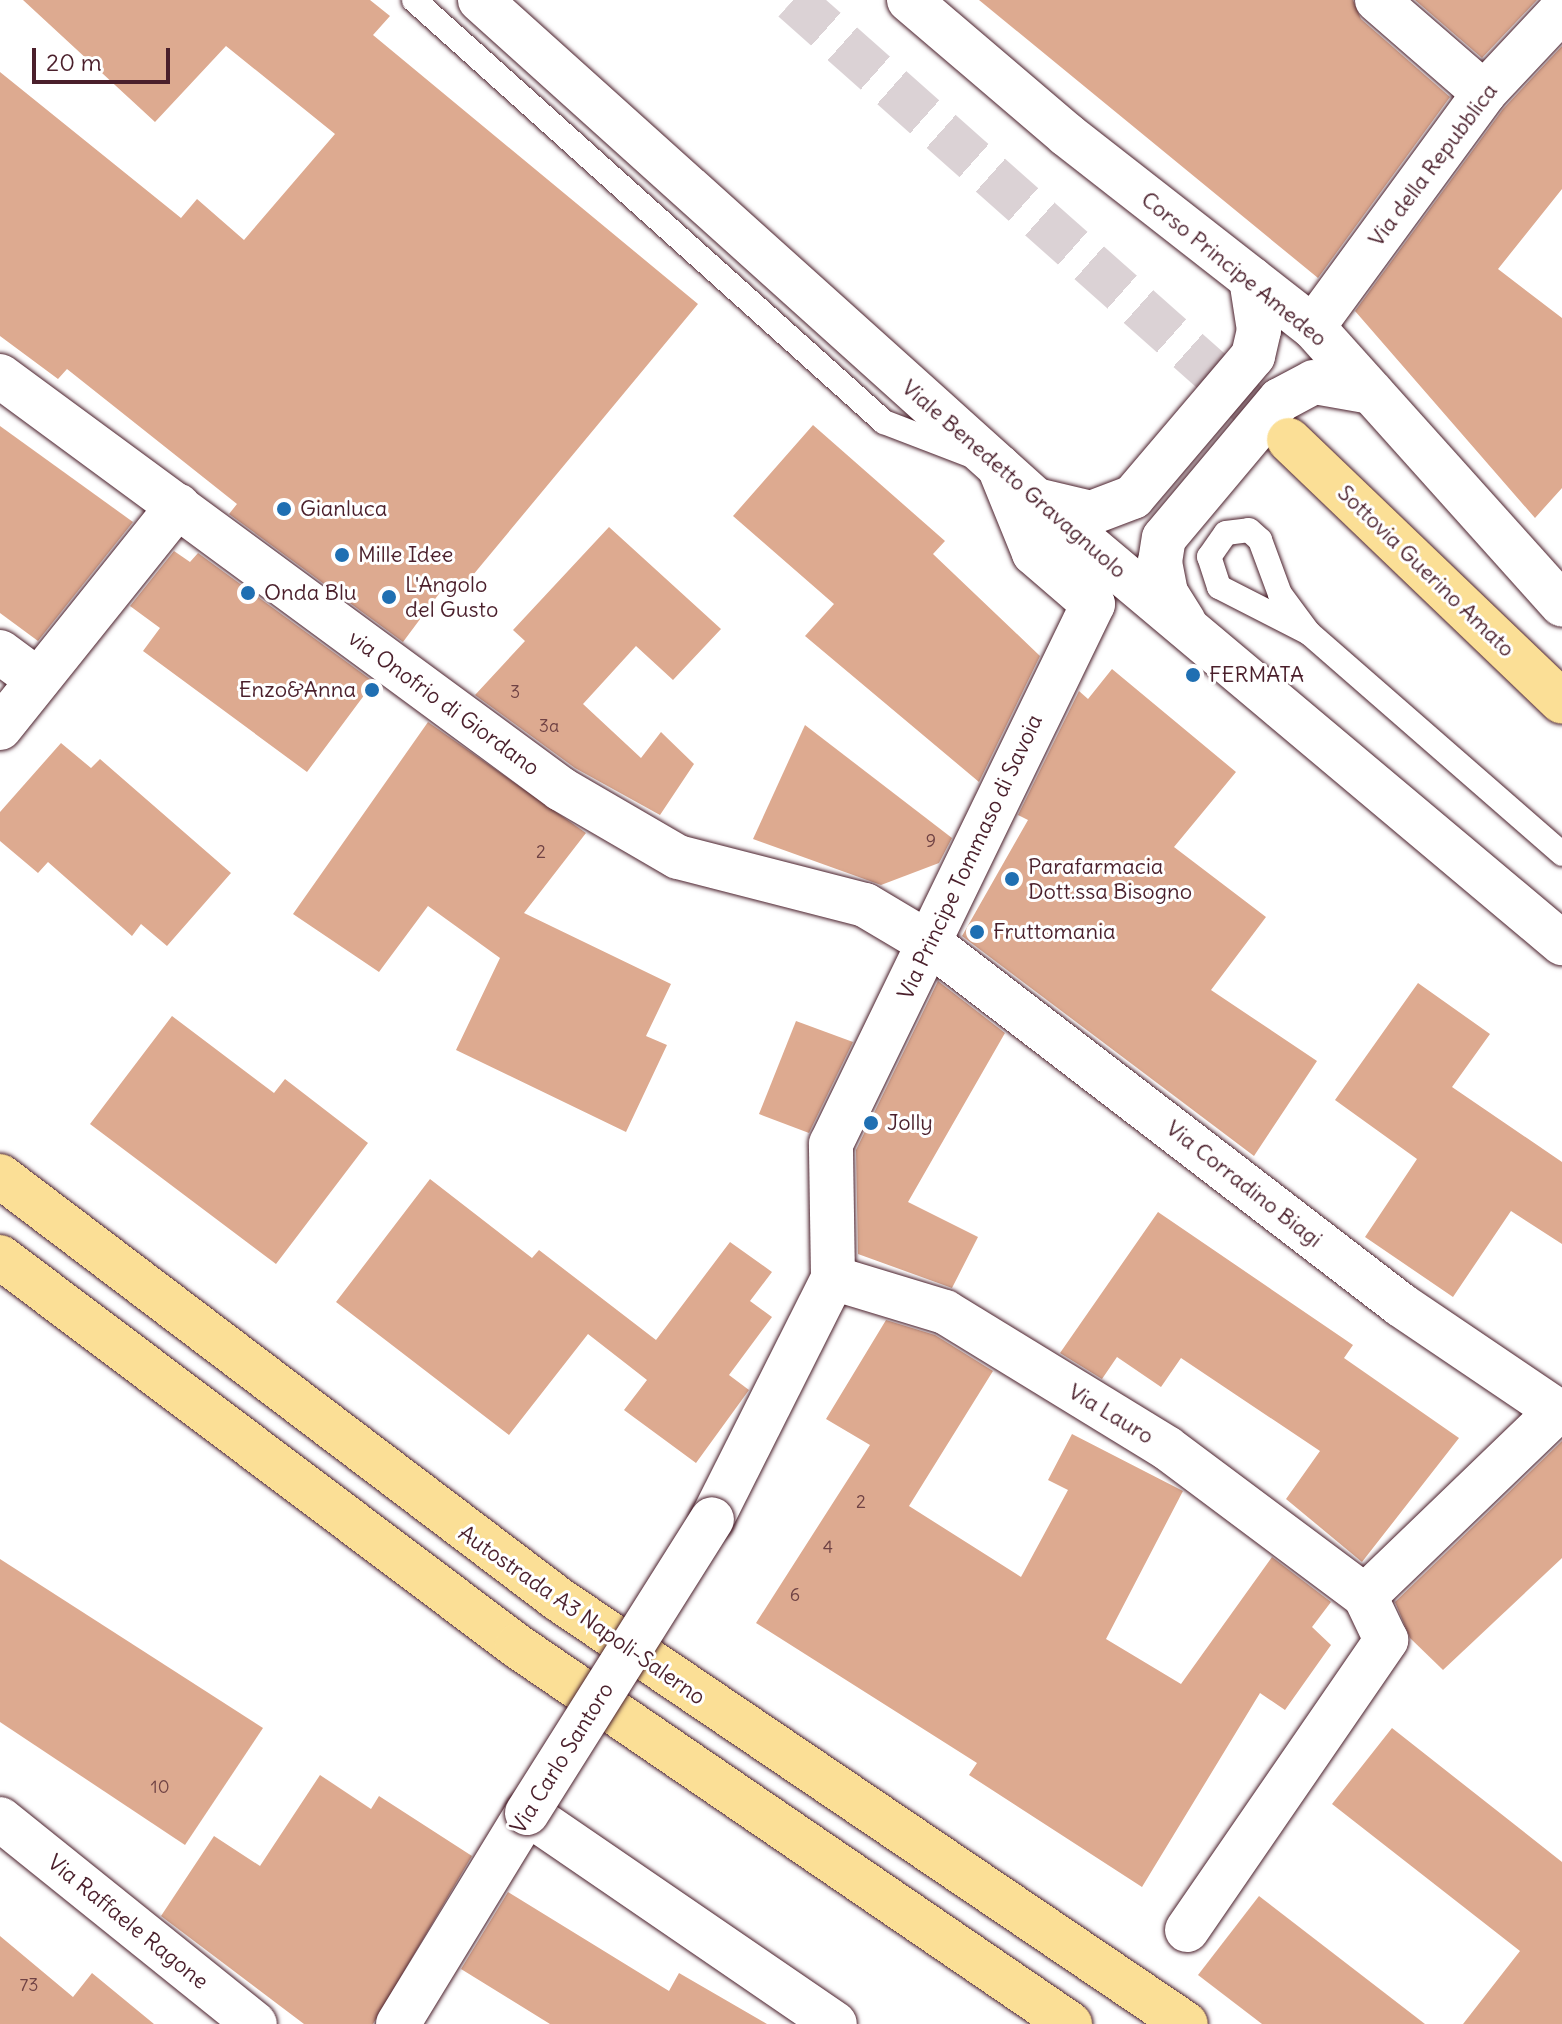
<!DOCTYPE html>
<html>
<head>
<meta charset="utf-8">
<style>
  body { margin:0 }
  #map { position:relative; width:1562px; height:2024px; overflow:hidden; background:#fff; font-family:Delius,sans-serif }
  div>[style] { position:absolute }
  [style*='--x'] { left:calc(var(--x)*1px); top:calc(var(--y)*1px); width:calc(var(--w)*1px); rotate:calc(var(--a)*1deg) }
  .building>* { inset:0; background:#ddaa90 }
  .primary-tunnel>* { height:44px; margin-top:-22px; transform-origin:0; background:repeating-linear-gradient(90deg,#dbd2d5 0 44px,transparent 0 66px) }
  .roads { filter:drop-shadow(0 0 2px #4a1f2b) drop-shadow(0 0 2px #4a1f2b) }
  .lane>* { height:24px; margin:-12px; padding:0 12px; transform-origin:12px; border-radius:12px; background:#fff }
  .street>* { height:44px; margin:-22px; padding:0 22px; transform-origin:22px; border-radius:22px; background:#fff }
  .secondary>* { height:44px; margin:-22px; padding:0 22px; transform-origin:22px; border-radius:22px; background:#fff }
  .primary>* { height:44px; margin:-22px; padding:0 22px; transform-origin:22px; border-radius:22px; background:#fbdf96 }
  .highway>* { height:44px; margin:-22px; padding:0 22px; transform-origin:22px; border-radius:22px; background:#fbdf96 }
  .bridges { filter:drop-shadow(0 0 2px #4a1f2b) drop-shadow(0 0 2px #4a1f2b) }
  .street-bridge>* { height:44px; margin:-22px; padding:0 22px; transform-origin:22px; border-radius:22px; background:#fff }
  .dots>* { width:22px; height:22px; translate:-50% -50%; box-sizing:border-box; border:4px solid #fff; border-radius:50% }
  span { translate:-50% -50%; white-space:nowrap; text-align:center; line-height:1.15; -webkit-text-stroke:6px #fff; paint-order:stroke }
  .number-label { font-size:18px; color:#6f4244 }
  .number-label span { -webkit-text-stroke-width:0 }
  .street-label { font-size:22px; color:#4a1f2b }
  .poi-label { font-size:22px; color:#4a1f2b }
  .left { translate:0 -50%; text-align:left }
  .right { translate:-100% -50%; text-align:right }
  .scale { position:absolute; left:32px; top:48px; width:138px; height:36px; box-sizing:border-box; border:4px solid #4a1f2b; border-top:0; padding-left:10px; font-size:24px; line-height:28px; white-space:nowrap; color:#4a1f2b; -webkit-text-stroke:6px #fff; paint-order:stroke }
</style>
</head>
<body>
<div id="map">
  <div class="building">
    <div style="clip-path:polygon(23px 0,370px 0,390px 16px,373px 35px,698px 304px,458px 593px,450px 579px,403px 642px,229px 514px,237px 504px,67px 369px,58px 379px,0 336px,0 72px,181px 218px,197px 199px,244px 240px,335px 134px,226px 46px,155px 122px)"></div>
    <div style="clip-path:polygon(979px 0,1353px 0,1361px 19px,1450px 97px,1318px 278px)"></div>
    <div style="clip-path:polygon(1415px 0,1537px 0,1482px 58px)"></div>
    <div style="clip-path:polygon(1562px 46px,1562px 189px,1498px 269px,1562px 318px,1562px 488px,1535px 518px,1355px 311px,1503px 109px)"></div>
    <div style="clip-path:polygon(813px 425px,945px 541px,933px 554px,1040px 656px,979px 782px,805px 636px,834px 604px,733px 516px)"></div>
    <div style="clip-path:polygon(0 426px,133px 522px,38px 641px,0 613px)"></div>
    <div style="clip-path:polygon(609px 527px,721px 629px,673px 680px,636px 646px,583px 704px,641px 758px,661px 732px,694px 764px,660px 815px,575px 768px,475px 695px,525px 641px,513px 630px)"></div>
    <div style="clip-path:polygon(174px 551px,190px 562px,198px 553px,374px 682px,307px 772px,143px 651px,160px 628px,130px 606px)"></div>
    <div style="clip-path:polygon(1112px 669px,1236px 772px,1174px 847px,1266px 917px,1211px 990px,1317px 1061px,1254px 1156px,962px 936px,1028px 820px,1018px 815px,1079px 691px,1088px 699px)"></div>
    <div style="clip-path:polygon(428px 722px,586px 833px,524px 913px,671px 984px,646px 1036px,667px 1045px,626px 1132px,456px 1050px,500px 958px,428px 906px,379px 972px,293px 914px)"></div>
    <div style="clip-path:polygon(805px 725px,952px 838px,939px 863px,881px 885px,753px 839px)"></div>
    <div style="clip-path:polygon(61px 743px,91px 768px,100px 759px,231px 873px,167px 946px,141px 924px,132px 936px,48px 862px,38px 873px,0 841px,0 812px)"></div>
    <div style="clip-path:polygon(938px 981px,1005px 1033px,908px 1202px,978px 1237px,952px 1288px,858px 1254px,856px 1150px)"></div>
    <div style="clip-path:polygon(1418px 983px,1490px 1034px,1452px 1087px,1562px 1162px,1562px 1244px,1511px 1211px,1453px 1297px,1365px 1237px,1417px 1159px,1335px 1100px)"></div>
    <div style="clip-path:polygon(172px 1016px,274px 1093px,285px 1079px,368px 1143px,276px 1264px,90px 1124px)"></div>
    <div style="clip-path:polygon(796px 1021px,853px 1042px,809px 1133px,759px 1114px)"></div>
    <div style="clip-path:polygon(430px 1179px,532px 1258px,539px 1250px,656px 1340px,730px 1242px,772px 1272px,750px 1301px,772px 1317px,729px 1375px,749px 1390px,696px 1463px,624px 1410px,647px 1380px,588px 1334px,509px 1435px,336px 1302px)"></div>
    <div style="clip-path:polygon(1158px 1212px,1353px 1345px,1344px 1358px,1459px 1438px,1362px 1562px,1286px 1499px,1320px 1451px,1181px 1358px,1161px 1387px,1117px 1357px,1102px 1379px,1060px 1353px)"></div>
    <div style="clip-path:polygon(886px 1320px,935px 1335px,993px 1371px,909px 1506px,1021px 1577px,1068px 1490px,1048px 1480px,1072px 1434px,1183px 1491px,1106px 1639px,1181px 1684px,1272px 1557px,1331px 1602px,1312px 1627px,1331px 1645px,1285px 1710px,1260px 1693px,1142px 1887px,969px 1775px,977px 1763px,756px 1623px,870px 1445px,826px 1419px)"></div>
    <div style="clip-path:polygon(1562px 1441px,1562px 1558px,1443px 1670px,1410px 1638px,1395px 1602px)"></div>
    <div style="clip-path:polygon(0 1559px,263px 1728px,185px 1845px,0 1722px)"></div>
    <div style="clip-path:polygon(1392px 1728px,1562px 1862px,1562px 2024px,1463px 2024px,1520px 1951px,1332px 1804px)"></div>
    <div style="clip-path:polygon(320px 1775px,371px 1809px,379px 1796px,472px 1856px,373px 2024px,304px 2024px,161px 1916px,214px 1836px,260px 1866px)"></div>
    <div style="clip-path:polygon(508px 1892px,669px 1991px,679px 1973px,767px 2024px,550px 2024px,461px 1969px)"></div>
    <div style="clip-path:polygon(1259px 1896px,1425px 2024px,1262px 2024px,1198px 1975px)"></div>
    <div style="clip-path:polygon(0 1936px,73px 1997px,92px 1973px,154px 2024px,0 2024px)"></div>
  </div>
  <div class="primary-tunnel">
    <div style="--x:793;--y:0;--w:663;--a:41.58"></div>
  </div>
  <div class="roads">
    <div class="lane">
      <div style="--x:414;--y:0;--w:632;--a:41.92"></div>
      <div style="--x:884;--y:422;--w:94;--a:21.1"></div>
      <div style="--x:1309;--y:633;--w:101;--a:-152.9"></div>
      <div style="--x:1219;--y:587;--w:32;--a:-108"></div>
      <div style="--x:1209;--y:557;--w:29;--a:-55"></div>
      <div style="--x:1226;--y:533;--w:23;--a:-7"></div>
      <div style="--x:1249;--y:530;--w:15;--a:42"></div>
      <div style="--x:1260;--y:540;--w:58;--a:69.7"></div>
      <div style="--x:1280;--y:594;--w:49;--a:53.4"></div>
      <div style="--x:1309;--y:633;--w:336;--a:41.1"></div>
    </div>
    <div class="street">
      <div style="--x:1377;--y:0;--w:142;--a:41"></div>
      <div style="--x:1313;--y:327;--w:290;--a:-53.8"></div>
      <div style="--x:1484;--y:93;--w:114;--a:-46.8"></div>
      <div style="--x:0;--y:376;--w:697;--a:36.36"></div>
      <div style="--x:561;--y:789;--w:135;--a:30.2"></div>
      <div style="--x:678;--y:857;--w:193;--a:14.4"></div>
      <div style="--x:865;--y:905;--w:78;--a:30.8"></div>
      <div style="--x:932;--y:945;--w:591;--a:37.51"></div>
      <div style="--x:1401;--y:1305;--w:194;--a:34.1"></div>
      <div style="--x:0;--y:652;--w:47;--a:36.4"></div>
      <div style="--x:0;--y:728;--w:285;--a:-51.3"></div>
      <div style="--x:833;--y:1278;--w:117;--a:16.9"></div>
      <div style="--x:945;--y:1312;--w:260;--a:31.5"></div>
      <div style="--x:1167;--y:1448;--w:247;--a:36.8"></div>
      <div style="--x:1365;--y:1596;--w:267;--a:-43.9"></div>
      <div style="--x:712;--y:1519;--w:270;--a:-63.3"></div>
      <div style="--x:833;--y:1278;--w:134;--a:-90.9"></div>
      <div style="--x:831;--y:1144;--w:600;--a:-64.12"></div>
      <div style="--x:1093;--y:604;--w:78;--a:-139.2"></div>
      <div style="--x:1034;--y:553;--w:93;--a:-112.1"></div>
      <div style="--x:1187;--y:1930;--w:352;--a:-55.5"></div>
      <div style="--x:1386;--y:1640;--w:49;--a:-115.5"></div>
      <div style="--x:398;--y:2024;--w:247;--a:-58.6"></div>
      <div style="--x:527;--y:1813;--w:373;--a:34.4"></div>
    </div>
    <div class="secondary">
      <div style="--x:480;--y:0;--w:775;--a:41.97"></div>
      <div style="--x:1056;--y:518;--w:661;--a:40.03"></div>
      <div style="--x:909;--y:0;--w:208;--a:40.5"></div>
      <div style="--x:1067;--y:135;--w:312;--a:38"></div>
      <div style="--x:1313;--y:327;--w:373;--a:48.1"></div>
      <div style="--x:1040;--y:501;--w:52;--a:13.2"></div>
      <div style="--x:1091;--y:513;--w:45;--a:-20.9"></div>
      <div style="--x:1133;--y:497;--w:185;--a:-49.6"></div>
      <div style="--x:1253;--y:356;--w:27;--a:-77"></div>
      <div style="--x:1259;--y:330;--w:52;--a:-98.9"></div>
      <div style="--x:1184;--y:622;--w:34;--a:-122"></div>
      <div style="--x:1166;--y:593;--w:32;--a:-101"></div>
      <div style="--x:1160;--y:562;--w:24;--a:-81"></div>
      <div style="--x:1164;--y:538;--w:180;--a:-50"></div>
      <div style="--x:1280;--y:400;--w:38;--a:-28"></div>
      <div style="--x:1314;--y:382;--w:58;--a:10"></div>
      <div style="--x:0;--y:1819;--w:327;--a:38.8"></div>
    </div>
    <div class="primary">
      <div style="--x:1289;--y:440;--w:378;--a:43.8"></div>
    </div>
    <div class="highway">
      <div style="--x:0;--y:1176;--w:700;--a:37.16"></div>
      <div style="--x:558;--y:1599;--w:758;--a:34.09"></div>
      <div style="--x:0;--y:1257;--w:647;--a:36.96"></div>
      <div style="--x:517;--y:1646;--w:670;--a:34.35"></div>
    </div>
  </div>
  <div class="bridges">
    <div class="street-bridge">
      <div style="--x:527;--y:1813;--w:347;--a:-57.8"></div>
    </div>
  </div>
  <div class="dots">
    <div style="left:284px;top:509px;background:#1f6fb2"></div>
    <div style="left:342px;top:555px;background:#1f6fb2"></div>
    <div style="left:248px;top:593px;background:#1f6fb2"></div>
    <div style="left:389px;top:597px;background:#1f6fb2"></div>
    <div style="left:1193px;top:675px;background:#1f6fb2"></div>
    <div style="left:372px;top:690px;background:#1f6fb2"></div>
    <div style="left:1012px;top:879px;background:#1f6fb2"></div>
    <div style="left:977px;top:932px;background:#1f6fb2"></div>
    <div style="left:871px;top:1123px;background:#1f6fb2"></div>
  </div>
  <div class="number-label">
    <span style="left:515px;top:692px">3</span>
    <span style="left:549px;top:726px">3a</span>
    <span style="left:931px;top:841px">9</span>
    <span style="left:541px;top:852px">2</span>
    <span style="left:861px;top:1502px">2</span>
    <span style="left:828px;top:1547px">4</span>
    <span style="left:795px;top:1595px">6</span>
    <span style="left:160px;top:1787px">10</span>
    <span style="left:29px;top:1985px">73</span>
  </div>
  <div class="street-label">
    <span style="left:1433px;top:165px;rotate:-53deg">Via della Repubblica</span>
    <span style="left:1234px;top:269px;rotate:39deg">Corso Principe Amedeo</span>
    <span style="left:1014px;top:479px;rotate:41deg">Viale Benedetto Gravagnuolo</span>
    <span style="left:1426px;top:571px;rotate:44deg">Sottovia Guerino Amato</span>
    <span style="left:444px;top:703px;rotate:36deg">via Onofrio di Giordano</span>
    <span style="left:970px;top:857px;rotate:-65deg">Via Principe Tommaso di Savoia</span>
    <span style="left:1244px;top:1184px;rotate:38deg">Via Corradino Biagi</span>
    <span style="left:1111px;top:1414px;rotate:31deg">Via Lauro</span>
    <span style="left:582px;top:1615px;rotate:35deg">Autostrada A3 Napoli-Salerno</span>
    <span style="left:562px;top:1758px;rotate:-58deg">Via Carlo Santoro</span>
    <span style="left:128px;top:1922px;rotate:39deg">Via Raffaele Ragone</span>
  </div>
  <div class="poi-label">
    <span class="left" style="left:300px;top:509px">Gianluca</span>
    <span class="left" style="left:358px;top:555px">Mille Idee</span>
    <span class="left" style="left:405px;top:597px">L'Angolo<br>del Gusto</span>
    <span class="left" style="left:264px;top:593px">Onda Blu</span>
    <span class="left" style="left:1209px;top:675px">FERMATA</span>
    <span class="right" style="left:356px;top:690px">Enzo&amp;Anna</span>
    <span class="left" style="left:1028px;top:879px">Parafarmacia<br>Dott.ssa Bisogno</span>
    <span class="left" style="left:993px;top:932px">Fruttomania</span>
    <span class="left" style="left:887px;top:1123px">Jolly</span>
  </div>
  <div class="scale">20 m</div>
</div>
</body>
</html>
